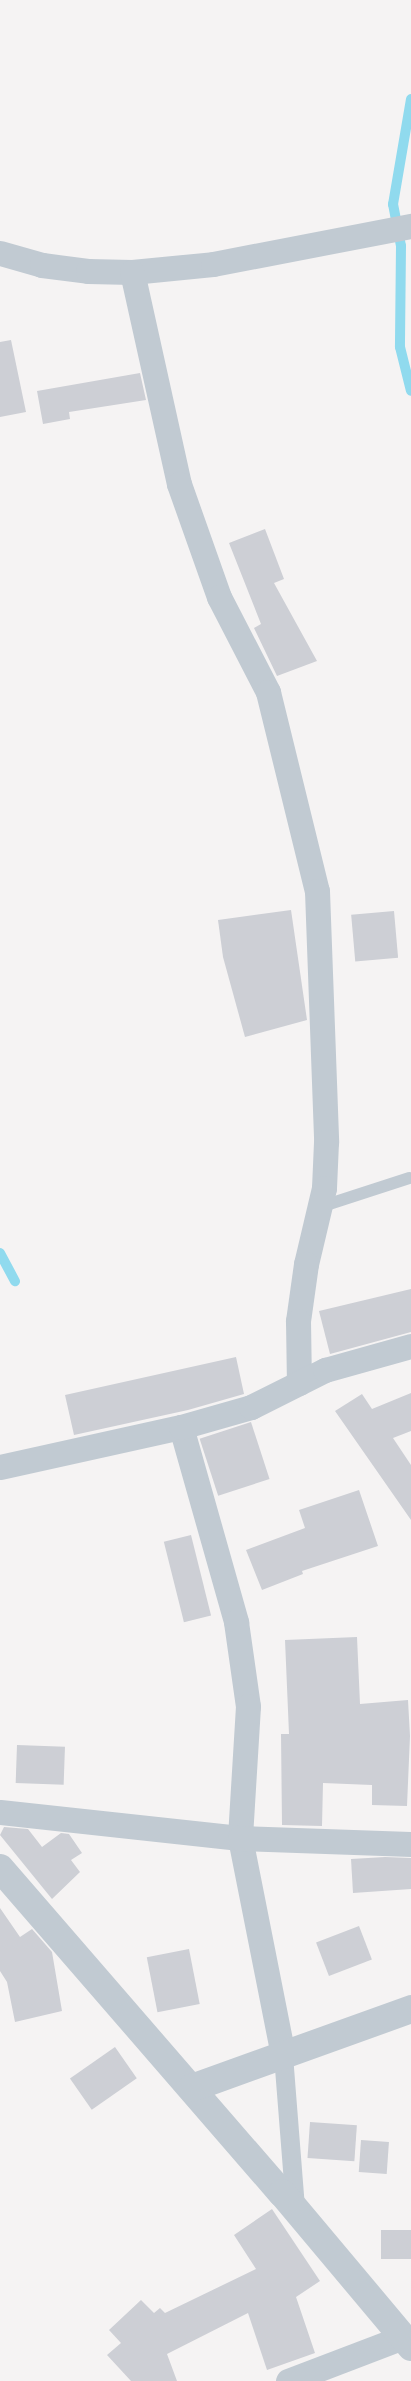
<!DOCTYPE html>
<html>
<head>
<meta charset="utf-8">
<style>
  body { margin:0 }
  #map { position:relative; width:411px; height:2381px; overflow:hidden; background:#f5f3f3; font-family:"Public Sans",sans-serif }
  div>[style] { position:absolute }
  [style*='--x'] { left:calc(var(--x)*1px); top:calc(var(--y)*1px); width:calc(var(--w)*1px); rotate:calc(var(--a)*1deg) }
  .stream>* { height:10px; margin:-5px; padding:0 5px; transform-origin:5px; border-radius:5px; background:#90daee }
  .building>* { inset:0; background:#cdcfd5; transform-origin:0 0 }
  .service>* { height:12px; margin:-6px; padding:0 6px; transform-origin:6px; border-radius:6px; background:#c1cad2 }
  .pedestrian>* { height:19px; margin:-9.5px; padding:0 9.5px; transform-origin:9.5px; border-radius:9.5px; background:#c1cad2 }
  .minor>* { height:25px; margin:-12.5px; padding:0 12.5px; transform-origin:12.5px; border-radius:12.5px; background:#c1cad2 }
  .tertiary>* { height:28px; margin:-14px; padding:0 14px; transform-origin:14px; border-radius:14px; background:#c1cad2 }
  span { translate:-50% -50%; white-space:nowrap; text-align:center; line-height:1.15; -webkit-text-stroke:5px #fff; paint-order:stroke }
</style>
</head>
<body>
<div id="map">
  <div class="stream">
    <div style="--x:411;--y:99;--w:107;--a:99.7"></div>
    <div style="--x:393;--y:204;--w:43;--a:79.2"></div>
    <div style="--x:401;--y:246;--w:101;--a:90.6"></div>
    <div style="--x:400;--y:347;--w:45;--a:76"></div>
    <div style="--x:0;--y:1253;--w:32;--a:62"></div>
  </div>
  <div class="building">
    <div style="clip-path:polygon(11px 340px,26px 412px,0 417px,0 342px)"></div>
    <div style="clip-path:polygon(140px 373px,146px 400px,69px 412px,70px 419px,43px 424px,37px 391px)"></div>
    <div style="clip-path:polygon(265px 529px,284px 579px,274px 583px,317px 661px,277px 676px,254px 628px,261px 624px,229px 543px)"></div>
    <div style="clip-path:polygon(291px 910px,307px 1020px,245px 1037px,223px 957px,218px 920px)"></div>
    <div style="left:394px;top:911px;width:47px;height:43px;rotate:85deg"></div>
    <div style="clip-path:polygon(411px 1289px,411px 1332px,330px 1354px,319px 1311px)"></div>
    <div style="clip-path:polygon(236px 1357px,244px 1394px,188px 1410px,74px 1435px,65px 1395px)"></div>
    <div style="clip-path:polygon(411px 1393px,411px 1431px,393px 1438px,411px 1465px,411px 1520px,335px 1411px,362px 1394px,372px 1409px)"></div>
    <div style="left:251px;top:1422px;width:60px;height:54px;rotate:72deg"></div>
    <div style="clip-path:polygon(359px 1490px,378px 1546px,302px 1571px,303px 1574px,262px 1590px,246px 1550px,305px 1528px,299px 1510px)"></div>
    <div style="left:191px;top:1535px;width:83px;height:28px;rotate:76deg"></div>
    <div style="clip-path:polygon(357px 1637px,360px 1704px,408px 1700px,410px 1736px,407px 1806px,372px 1805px,372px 1785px,323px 1783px,322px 1826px,282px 1825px,281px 1734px,289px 1734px,285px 1640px)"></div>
    <div style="left:17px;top:1745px;width:48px;height:38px;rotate:2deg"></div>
    <div style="clip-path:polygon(4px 1827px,28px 1829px,42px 1847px,61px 1833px,69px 1834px,82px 1853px,71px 1860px,80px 1872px,52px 1899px,0 1835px)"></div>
    <div style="clip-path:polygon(385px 1857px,411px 1858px,411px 1889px,353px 1893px,351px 1859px)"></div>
    <div style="clip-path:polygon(0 1908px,20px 1937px,32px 1929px,52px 1952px,62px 2011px,15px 2022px,7px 1982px,0 1971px)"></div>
    <div style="left:359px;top:1926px;width:36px;height:46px;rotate:69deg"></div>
    <div style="left:189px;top:1949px;width:56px;height:43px;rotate:79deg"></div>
    <div style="left:115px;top:2047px;width:38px;height:55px;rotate:55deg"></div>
    <div style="left:310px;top:2122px;width:47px;height:36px;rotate:4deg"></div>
    <div style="left:361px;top:2140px;width:28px;height:32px;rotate:4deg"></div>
    <div style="clip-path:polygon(272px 2209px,320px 2281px,296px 2297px,315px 2353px,267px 2370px,248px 2313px,167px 2354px,177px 2381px,131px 2381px,107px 2355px,121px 2343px,109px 2330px,141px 2300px,154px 2313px,160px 2308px,165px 2313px,256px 2269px,234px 2235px)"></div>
    <div style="left:411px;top:2230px;width:29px;height:30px;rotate:90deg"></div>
  </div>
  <div class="service">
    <div style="--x:320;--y:1207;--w:94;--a:-18"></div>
  </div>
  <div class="pedestrian">
    <div style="--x:283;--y:2055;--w:153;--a:85.5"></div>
  </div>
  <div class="minor">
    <div style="--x:0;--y:253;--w:44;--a:15.9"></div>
    <div style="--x:42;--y:265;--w:46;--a:7.4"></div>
    <div style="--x:88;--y:271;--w:44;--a:1.3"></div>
    <div style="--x:132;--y:272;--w:81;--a:-5.6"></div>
    <div style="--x:213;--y:264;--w:202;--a:-10.9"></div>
    <div style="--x:132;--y:272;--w:217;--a:77.5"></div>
    <div style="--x:179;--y:484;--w:120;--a:70.5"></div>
    <div style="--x:219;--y:597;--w:107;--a:62.7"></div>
    <div style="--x:268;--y:692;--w:205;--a:76.2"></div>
    <div style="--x:317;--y:891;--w:251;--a:87.9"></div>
    <div style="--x:326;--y:1142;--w:46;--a:92.5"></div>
    <div style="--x:324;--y:1188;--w:78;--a:103.3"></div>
    <div style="--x:306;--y:1264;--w:58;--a:98"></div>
    <div style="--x:298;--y:1321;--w:62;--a:89.1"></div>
    <div style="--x:181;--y:1427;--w:203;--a:74.2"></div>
    <div style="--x:236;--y:1622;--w:85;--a:81.9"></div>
    <div style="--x:248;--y:1706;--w:132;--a:93.5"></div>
    <div style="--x:240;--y:1838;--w:221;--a:78.8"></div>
    <div style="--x:0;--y:1467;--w:185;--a:-12.5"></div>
    <div style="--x:181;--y:1427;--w:73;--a:-15.9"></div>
    <div style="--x:251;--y:1407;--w:83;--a:-26.6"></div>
    <div style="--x:325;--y:1370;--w:89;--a:-15.6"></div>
    <div style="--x:0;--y:1812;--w:241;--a:6.2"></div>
    <div style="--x:240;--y:1838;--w:171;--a:2"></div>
    <div style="--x:288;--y:2381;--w:123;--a:-20.9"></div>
  </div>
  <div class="tertiary">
    <div style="--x:0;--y:1868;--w:430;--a:49.1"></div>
    <div style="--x:282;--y:2193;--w:201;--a:50"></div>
    <div style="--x:192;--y:2088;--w:233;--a:-19.8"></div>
  </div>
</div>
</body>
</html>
